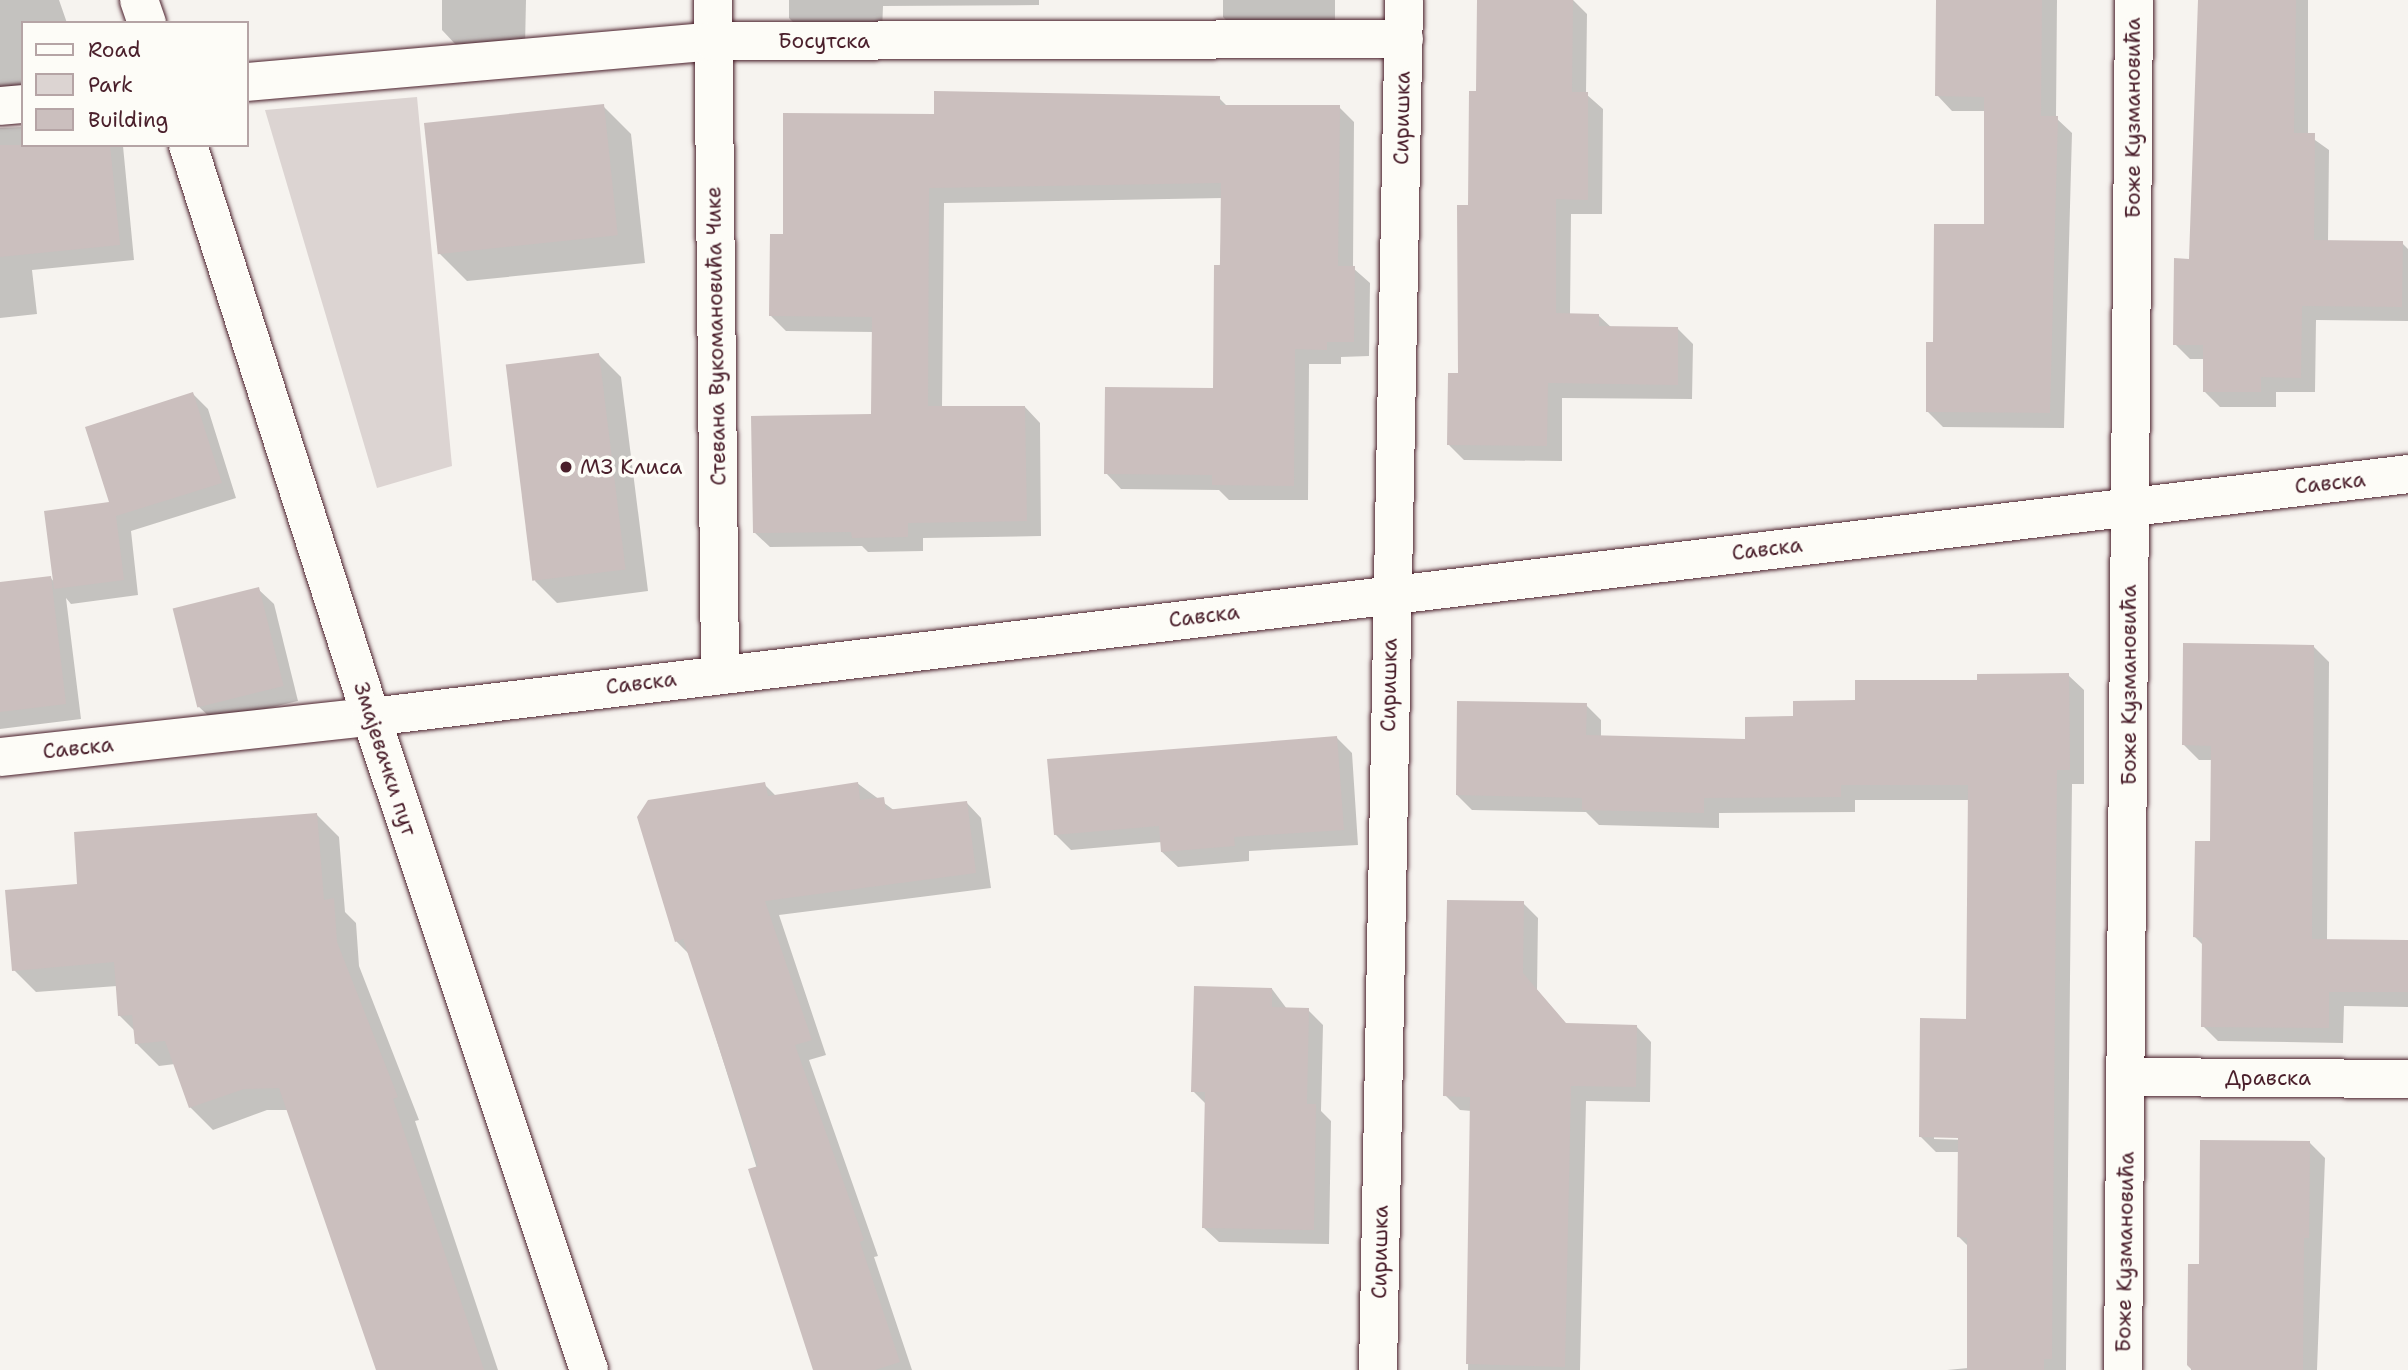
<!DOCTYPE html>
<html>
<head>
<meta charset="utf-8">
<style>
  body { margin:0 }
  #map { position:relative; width:2408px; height:1370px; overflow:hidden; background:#f6f3ef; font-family:"Shantell Sans",sans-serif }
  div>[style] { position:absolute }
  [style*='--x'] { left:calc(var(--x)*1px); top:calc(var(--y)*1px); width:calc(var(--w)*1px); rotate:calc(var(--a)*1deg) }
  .green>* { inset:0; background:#dcd4d2 }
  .shadow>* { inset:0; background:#0003 }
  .building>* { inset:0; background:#cbbfbe; transform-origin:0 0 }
  .roads { filter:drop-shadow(0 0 2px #4a1f2b) drop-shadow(0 0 2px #4a1f2b) }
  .minor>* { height:38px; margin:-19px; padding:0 19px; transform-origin:19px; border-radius:19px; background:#fdfcf7 }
  .dots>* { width:19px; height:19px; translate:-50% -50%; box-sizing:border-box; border:4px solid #fdfcf7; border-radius:50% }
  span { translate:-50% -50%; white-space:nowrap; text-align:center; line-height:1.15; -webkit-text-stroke:7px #fdfcf7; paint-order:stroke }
  .street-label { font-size:21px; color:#4a1f2b }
  .poi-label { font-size:21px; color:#4a1f2b }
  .left { translate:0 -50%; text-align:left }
  .legend { position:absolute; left:21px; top:21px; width:228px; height:126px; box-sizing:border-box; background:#fdfcf7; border:2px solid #b5a4a5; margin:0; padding:9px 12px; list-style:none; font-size:21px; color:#4a1f2b }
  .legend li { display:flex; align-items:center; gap:14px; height:35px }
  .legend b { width:35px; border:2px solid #b5a4a5 }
</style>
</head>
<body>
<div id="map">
  <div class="green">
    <div style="clip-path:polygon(417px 97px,452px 466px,377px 488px,265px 110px)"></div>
  </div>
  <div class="shadow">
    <div style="clip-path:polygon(0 0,59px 0,67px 23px,23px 23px,23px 98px,0 108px)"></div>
    <div style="clip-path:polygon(442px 0,526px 0,525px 46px,457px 46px,442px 30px)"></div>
    <div style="clip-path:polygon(789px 0,1039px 0,1039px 5px,883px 6px,882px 33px,804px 33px,789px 18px)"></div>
    <div style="clip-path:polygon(1223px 0,1335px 0,1335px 32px,1238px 32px,1223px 17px)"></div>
    <div style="clip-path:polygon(1478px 0,1573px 0,1587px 14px,1586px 94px,1603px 109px,1602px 214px,1571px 214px,1570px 315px,1599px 316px,1612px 328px,1678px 329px,1693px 344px,1692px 399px,1562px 398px,1562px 461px,1464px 460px,1449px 445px,1460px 375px,1477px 92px)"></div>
    <div style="clip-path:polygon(1938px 0,2057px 0,2056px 118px,2072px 133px,2064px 428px,1943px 427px,1927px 411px,1935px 343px,1985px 226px,1986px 111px,1952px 111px,1937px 95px)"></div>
    <div style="clip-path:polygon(2200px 0,2308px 0,2308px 135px,2329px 150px,2328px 242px,2402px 243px,2408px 249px,2408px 321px,2316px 320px,2315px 392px,2276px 392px,2276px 407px,2220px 407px,2205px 392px,2205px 359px,2190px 359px,2175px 344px,2191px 260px)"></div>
    <div style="clip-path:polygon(1219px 98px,1228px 107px,1339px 107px,1354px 122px,1353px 268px,1370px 283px,1369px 356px,1341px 357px,1341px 364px,1309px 364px,1308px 500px,1229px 500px,1219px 490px,1121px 489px,1106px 473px,1214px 389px,1223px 198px,944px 203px,942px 408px,1025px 407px,1040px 423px,1041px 536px,923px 538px,923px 551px,868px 552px,862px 546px,770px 547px,754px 532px,873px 416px,874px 332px,786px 331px,771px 316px,785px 236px,935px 116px)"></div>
    <div style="clip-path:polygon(603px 106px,631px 134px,645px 263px,467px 281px,439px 253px)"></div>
    <div style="clip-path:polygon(23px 127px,23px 145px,123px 146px,134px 260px,32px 270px,37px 314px,0 318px,0 128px)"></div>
    <div style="clip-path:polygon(599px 355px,621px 377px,648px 591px,557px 603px,535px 581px)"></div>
    <div style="clip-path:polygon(193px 394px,208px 409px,236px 498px,131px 531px,138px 595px,71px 604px,66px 598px,81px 719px,0 729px,0 584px,50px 577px,55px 583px)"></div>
    <div style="clip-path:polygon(258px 589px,274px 604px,298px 701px,214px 721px,198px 706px)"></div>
    <div style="clip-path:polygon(2314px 647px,2329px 662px,2327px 941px,2408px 941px,2408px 1007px,2344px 1006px,2343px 1043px,2218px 1041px,2203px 1026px,2204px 946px,2195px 937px,2212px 843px,2213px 760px,2199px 760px,2184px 745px)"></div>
    <div style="clip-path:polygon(evenodd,2068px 675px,2084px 690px,2084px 784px,2072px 784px,2066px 1370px,1947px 1370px,1968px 1368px,1969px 1247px,1959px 1237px,1959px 1152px,1936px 1152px,1921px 1137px,1967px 1021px,1969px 800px,1855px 800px,1855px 812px,1719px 813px,1719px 828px,1599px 825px,1586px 812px,1472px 810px,1457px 795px,1586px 705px,1601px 720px,1601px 737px,1747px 741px,1795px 718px,1857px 702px,1979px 682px,2068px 675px,1934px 1136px,1967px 1136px,1967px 1140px,1934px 1139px,1934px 1136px)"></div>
    <div style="clip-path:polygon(1337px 738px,1352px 753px,1358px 845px,1249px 851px,1249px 861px,1178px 867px,1162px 852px,1162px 842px,1071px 850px,1055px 834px)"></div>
    <div style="clip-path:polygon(857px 783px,895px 811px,966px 802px,981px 818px,991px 888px,779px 915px,826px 1055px,809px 1060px,878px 1256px,874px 1257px,912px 1370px,820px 1370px,690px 955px,676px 941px,764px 784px,777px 797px)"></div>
    <div style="clip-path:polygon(317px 815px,339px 837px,345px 912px,356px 923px,359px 966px,419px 1120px,415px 1121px,498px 1370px,378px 1370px,288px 1110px,267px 1110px,213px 1130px,190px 1107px,175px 1064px,159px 1066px,136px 1043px,135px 1031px,119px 1015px,117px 986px,36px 992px,14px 970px,79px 886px)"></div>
    <div style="clip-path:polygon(1523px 903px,1538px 918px,1537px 990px,1567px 1025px,1636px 1026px,1651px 1042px,1650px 1102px,1586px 1101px,1580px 1370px,1468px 1370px,1472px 1111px,1460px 1110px,1445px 1095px)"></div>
    <div style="clip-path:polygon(1272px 989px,1287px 1009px,1308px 1010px,1323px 1025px,1321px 1111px,1331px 1121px,1329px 1244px,1219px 1242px,1203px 1227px,1206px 1104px,1193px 1091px)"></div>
    <div style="clip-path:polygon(2310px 1143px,2325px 1158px,2317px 1370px,2191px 1370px,2190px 1265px,2200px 1265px)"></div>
  </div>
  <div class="building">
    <div style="clip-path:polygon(1477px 0,1573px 0,1572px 92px,1588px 92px,1588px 200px,1556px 199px,1556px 313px,1599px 314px,1599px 326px,1678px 327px,1678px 385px,1548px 383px,1547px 446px,1447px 445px,1448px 373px,1458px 373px,1457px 205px,1468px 205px,1469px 91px,1476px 91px)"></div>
    <div style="clip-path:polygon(1936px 0,2042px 0,2041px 116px,2058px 116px,2050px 413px,1926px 412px,1926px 342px,1933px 342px,1934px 224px,1984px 224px,1984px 97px,1935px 96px)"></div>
    <div style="clip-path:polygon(2198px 0,2296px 0,2294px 133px,2315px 133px,2314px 240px,2403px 241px,2402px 307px,2302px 306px,2301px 378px,2261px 377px,2261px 392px,2203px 392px,2203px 345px,2173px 345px,2174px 258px,2189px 259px)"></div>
    <div style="clip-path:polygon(934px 91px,1220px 96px,1220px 105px,1340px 105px,1338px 266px,1355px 266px,1354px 342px,1327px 342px,1327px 350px,1295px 349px,1294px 486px,1212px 485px,1212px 475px,1104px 474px,1105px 387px,1213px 388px,1214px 265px,1220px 265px,1221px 183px,929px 188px,928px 406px,1025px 406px,1027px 521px,908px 523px,908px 537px,852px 538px,851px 532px,753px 533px,751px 416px,871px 414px,872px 317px,769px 316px,770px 234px,783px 234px,783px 113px,934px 114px)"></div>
    <div style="left:604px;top:104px;width:132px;height:181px;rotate:84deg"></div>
    <div style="clip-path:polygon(0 145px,110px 145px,120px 245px,0 257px)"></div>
    <div style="left:599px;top:353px;width:218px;height:94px;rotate:83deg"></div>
    <div style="clip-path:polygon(193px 392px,222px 483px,116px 516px,124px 580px,54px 589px,44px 511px,109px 502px,85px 427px)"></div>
    <div style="clip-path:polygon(51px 576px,66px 704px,0 712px,0 582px)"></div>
    <div style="left:259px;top:587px;width:102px;height:89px;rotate:76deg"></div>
    <div style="clip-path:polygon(2183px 643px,2314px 645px,2312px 939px,2408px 940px,2408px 992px,2329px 992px,2329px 1028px,2201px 1027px,2202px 938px,2193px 937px,2195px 841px,2210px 841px,2211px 746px,2182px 745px)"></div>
    <div style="clip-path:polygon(2069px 673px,2070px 770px,2057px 770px,2052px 1359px,2044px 1359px,2044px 1370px,1967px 1370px,1967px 1238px,1957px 1237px,1958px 1138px,1919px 1137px,1920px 1018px,1966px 1019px,1968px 785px,1841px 785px,1841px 797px,1704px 798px,1704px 813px,1582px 810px,1582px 798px,1456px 795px,1457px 701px,1587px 703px,1586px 735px,1745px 739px,1745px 717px,1793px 716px,1793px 701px,1855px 700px,1855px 680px,1977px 680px,1977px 674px)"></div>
    <div style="clip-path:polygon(1337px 736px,1344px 830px,1234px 837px,1235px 846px,1161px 852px,1159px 826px,1054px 835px,1047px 759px)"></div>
    <div style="clip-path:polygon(765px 782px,768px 796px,858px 782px,860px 800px,884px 797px,886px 810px,967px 801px,976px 873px,765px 901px,812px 1040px,795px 1045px,864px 1240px,860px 1242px,900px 1362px,875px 1370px,813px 1370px,748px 1169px,758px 1166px,683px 939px,675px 942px,637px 817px,648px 800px)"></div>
    <div style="clip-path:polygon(317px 813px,324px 900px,334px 898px,337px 942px,398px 1097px,393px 1099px,484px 1370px,376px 1370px,279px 1088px,244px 1089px,189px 1108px,165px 1041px,135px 1044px,132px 1015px,118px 1016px,114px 962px,12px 971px,5px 890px,77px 884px,74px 832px)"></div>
    <div style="clip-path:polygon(1447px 900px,1524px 901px,1523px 973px,1566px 1023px,1637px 1025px,1636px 1087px,1571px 1086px,1565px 1367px,1466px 1364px,1470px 1097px,1443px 1096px)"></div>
    <div style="clip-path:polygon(1194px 986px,1272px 988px,1272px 1007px,1309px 1008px,1307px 1104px,1316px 1104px,1314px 1230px,1202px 1228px,1205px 1092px,1191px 1092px)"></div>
    <div style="clip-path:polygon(2200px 1140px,2310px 1141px,2309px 1238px,2304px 1238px,2303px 1370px,2192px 1370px,2187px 1365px,2188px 1264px,2199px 1264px)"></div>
  </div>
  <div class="roads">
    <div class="minor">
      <div style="--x:139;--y:0;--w:24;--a:71"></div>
      <div style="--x:713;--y:0;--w:672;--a:89.4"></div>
      <div style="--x:247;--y:82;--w:468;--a:-5"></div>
      <div style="--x:713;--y:41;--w:691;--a:-0.17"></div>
      <div style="--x:0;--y:106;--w:23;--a:-5"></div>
      <div style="--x:188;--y:145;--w:601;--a:72.26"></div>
      <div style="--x:371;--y:717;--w:688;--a:71.54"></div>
      <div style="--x:0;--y:757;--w:373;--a:-6.2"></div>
      <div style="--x:371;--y:717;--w:2051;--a:-6.8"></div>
      <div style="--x:2128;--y:1077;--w:280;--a:0.4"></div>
      <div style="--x:1378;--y:1370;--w:1370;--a:-88.91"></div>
      <div style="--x:2123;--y:1370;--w:1370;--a:-89.54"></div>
    </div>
  </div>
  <div class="dots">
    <div style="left:566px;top:467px;background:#4a1f2b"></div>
  </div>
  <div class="street-label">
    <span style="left:824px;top:41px">Босутска</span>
    <span style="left:1402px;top:118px;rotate:-89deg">Сиришка</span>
    <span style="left:2133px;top:118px;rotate:-90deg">Боже Кузмановића</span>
    <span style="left:716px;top:336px;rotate:-91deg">Стевана Вукомановића Чике</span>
    <span style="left:2330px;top:483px;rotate:-6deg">Савска</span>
    <span style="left:1767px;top:549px;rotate:-7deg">Савска</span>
    <span style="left:1204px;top:616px;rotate:-7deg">Савска</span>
    <span style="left:641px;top:683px;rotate:-7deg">Савска</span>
    <span style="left:1389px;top:685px;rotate:-89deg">Сиришка</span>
    <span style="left:2129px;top:685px;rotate:-90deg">Боже Кузмановића</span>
    <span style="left:78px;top:748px;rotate:-6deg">Савска</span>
    <span style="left:385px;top:759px;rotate:72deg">Змајевачки пут</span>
    <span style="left:2268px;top:1078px">Дравска</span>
    <span style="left:1380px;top:1252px;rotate:-89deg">Сиришка</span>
    <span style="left:2125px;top:1252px;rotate:-89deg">Боже Кузмановића</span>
  </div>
  <div class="poi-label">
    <span class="left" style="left:580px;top:467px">МЗ Клиса</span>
  </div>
  <ul class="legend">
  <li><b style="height:9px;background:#fdfcf7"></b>Road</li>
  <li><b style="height:19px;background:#dcd4d2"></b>Park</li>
  <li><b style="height:19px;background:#cbbfbe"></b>Building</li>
  </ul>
</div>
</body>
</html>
